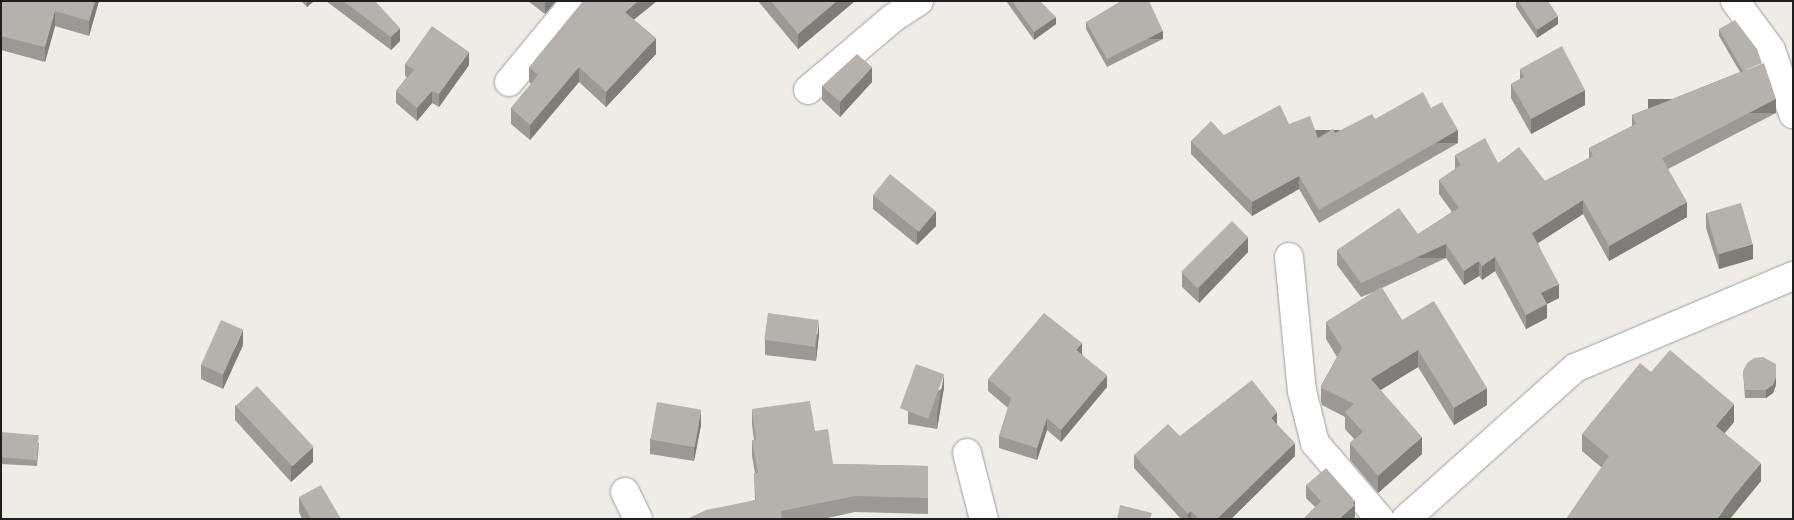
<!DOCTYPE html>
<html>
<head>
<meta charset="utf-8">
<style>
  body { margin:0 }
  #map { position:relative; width:1794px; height:520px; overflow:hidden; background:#eeece5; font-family:Figtree,sans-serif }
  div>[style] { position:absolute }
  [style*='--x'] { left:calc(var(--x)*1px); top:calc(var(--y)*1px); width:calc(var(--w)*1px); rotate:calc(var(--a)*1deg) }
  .roads { filter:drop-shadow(0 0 1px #9f9f9f) drop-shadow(0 0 1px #9f9f9f) }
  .minor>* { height:28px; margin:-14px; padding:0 14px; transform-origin:14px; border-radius:14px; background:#fff }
  .wall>* { inset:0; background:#9d9893 }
  .shaded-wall>* { inset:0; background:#807c78; transform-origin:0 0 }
  .building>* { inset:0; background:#b7b1ab; transform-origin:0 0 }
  span { translate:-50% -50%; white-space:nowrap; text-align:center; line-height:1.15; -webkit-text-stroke:4.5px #fff; paint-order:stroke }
  .frame { position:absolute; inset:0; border:2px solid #1e1e1e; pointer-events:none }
</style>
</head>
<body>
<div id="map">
  <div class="roads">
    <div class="minor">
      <div style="--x:1735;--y:1;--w:61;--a:53.7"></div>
      <div style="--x:1771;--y:50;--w:68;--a:71"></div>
      <div style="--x:509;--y:82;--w:105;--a:-50.4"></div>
      <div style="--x:808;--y:90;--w:111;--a:-40.3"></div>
      <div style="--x:893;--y:18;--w:31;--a:-33"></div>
      <div style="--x:1289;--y:257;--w:135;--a:84.5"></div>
      <div style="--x:1302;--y:391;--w:54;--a:76"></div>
      <div style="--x:1315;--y:443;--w:100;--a:49.5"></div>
      <div style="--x:967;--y:453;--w:68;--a:75.6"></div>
      <div style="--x:625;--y:492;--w:30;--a:64"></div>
      <div style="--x:1406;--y:519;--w:227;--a:-41.8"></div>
      <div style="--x:1575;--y:368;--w:237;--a:-22.9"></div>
    </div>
  </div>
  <div class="wall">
    <div style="clip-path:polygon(1px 1px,99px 1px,89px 36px,55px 26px,45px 62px,1px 50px)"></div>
    <div style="clip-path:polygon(301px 1px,314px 1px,307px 7px)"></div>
    <div style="clip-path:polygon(326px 1px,375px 1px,400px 41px,391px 50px)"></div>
    <div style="clip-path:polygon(528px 1px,556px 1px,545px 14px)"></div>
    <div style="clip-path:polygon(758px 1px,855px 1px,798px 49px)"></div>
    <div style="clip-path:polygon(1006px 1px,1040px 1px,1056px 24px,1034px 40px)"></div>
    <div style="clip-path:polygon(1516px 1px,1548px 1px,1558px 24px,1537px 38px,1516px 7px)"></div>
    <div style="clip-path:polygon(634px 20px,656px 54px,606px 107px,579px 82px,530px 140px,511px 124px,511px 108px,531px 84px,529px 82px,529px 67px)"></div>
    <div style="clip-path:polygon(1086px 22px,1163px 39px,1107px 67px,1086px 29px)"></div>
    <div style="clip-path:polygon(1719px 29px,1776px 113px,1668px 169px,1687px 217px,1609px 261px,1583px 214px,1538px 243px,1559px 298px,1547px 304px,1547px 318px,1526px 329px,1495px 271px,1482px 280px,1479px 276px,1464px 285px,1446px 258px,1382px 288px,1402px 320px,1487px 405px,1454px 425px,1418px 367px,1380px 390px,1422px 454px,1378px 493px,1350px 460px,1350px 443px,1354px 439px,1345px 429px,1345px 417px,1322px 405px,1321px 402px,1321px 386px,1337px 357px,1326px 339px,1326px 322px,1376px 291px,1361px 297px,1337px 265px,1337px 250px,1418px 234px,1452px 212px,1439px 194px,1439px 180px,1455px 169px,1455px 155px,1498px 163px,1545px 181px,1589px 158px,1589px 148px,1632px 126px,1632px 115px,1740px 72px,1719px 36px)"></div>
    <div style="clip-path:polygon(405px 64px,469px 65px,439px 107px,432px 103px,417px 121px,396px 103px,396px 91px,407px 77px,405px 76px)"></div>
    <div style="clip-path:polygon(1520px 69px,1585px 105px,1531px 134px,1511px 98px,1511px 84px,1520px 79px)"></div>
    <div style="clip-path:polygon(872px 82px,840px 117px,822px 100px,822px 86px)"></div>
    <div style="clip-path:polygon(1431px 108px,1458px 143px,1319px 223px,1299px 189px,1252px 216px,1191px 154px,1191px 141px,1289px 124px,1318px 138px,1375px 119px)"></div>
    <div style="clip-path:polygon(873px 195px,936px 226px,917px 245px,873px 209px)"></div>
    <div style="clip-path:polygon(1706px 213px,1753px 259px,1719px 269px,1706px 228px)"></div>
    <div style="clip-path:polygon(1248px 252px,1199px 303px,1182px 287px,1182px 273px)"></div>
    <div style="clip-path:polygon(819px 334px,816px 361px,765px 355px,765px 340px)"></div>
    <div style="clip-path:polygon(243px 345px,223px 389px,201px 379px,201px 365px)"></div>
    <div style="clip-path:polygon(1082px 354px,1107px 387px,1061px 442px,1047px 430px,1037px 460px,999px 448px,999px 436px,1008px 408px,988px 391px,988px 379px)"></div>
    <div style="clip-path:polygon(1743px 371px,1776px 385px,1773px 393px,1766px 398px,1745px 398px)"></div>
    <div style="clip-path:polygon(1651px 372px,1734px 422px,1725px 433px,1761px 481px,1733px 514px,1601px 467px,1582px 451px,1582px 434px)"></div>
    <div style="clip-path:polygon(944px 387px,937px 429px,908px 424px,908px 410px)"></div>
    <div style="clip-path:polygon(235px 405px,313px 462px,291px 482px,235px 420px)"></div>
    <div style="clip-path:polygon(752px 409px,815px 431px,833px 464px,928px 466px,928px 514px,855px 512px,823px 519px,687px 519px,755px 500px,754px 473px,755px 473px,752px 456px,752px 440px,754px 440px,752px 425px)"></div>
    <div style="clip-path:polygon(701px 425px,694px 461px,650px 454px,650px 439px)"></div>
    <div style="clip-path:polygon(1277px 425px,1295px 456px,1231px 519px,1181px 519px,1134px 468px,1134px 455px,1180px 436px)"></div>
    <div style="clip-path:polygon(1px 432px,39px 443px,37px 466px,1px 464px)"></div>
    <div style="clip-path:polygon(1306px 485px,1355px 501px,1355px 517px,1315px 507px,1306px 498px)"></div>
    <div style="clip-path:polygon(299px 497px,341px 519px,302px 519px,299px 512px)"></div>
  </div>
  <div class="shaded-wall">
    <div style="clip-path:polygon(95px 1px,99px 1px,89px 36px,89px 21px)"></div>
    <div style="clip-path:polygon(307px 1px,314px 1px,307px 7px)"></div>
    <div style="clip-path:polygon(545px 1px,556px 1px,545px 14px)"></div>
    <div style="clip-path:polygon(638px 1px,657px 1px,625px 27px,625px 12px)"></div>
    <div style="clip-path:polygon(837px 1px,855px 1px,798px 49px,798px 34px)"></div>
    <div style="clip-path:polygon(55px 11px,55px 26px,45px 62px,45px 47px)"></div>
    <div style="clip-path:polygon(1558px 16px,1558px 24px,1537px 38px,1537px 30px)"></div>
    <div style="clip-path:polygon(1056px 17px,1056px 24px,1034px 40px,1034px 32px)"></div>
    <div style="clip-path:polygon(400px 28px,400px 41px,391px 50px,391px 37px)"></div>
    <div style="left:1163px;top:31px;width:8px;height:63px;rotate:90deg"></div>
    <div style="clip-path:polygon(656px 38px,656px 54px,606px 107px,606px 92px)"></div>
    <div style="clip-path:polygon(469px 52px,469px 65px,439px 107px,439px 94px)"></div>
    <div style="clip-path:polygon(579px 67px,579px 82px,530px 140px,530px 125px)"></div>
    <div style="clip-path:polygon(872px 67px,872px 82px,840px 117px,840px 102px)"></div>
    <div style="clip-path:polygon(1585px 90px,1585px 105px,1531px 134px,1531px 119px)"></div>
    <div style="clip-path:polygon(432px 91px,432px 103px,417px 121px,417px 108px)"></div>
    <div style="left:1776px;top:99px;width:14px;height:128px;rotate:90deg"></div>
    <div style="left:1458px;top:130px;width:13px;height:160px;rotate:90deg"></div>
    <div style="clip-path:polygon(1299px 176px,1299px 189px,1252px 216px,1252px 202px)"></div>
    <div style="clip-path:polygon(1583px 200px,1583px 214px,1532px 247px,1532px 233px)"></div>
    <div style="clip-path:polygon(1687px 202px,1687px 217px,1609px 261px,1609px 246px)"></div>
    <div style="clip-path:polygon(936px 211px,936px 226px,917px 245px,917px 230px)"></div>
    <div style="clip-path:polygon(1248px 237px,1248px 252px,1199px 303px,1199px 288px)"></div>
    <div style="left:1446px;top:244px;width:14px;height:94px;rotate:90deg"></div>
    <div style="clip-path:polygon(1753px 244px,1753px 259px,1719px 269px,1719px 254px)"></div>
    <div style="clip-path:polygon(1495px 257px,1495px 271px,1482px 280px,1482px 266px)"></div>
    <div style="clip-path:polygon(1479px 261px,1479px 276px,1464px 285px,1464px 271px)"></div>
    <div style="clip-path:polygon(1559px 284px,1559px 298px,1547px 304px,1547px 318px,1526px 329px,1526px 315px,1541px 293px)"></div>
    <div style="clip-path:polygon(819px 320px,819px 334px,816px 361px,816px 347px)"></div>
    <div style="clip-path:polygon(243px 330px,243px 345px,223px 389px,223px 375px)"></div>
    <div style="clip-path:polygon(1082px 343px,1082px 355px,1076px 350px)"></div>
    <div style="clip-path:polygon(1418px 350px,1418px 367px,1371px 396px,1371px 379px)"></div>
    <div style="clip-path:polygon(944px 374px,944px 387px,937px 429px,937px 415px)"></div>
    <div style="clip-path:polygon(1107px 375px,1107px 387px,1061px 442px,1061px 430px)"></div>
    <div style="clip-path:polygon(1776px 377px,1776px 385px,1773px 393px,1766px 398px,1766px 390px)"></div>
    <div style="clip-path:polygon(1487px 388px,1487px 405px,1454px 425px,1454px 408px)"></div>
    <div style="clip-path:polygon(1734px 404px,1734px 422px,1716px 443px,1716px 426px)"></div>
    <div style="clip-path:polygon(701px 410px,701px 425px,694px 461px,694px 446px)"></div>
    <div style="clip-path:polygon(1277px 412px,1277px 425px,1271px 418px)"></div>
    <div style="clip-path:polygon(1047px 418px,1047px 430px,1037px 460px,1037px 448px)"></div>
    <div style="clip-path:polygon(1422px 437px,1422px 454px,1378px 493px,1378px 476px)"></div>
    <div style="clip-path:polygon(1295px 443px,1295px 456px,1231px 519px,1217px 519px)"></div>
    <div style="clip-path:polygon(313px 447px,313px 462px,291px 482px,291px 467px)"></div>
    <div style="clip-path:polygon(1761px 463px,1761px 481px,1730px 519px,1717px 519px,1733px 497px)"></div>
    <div style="clip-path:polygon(1355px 501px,1355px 517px,1353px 519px,1339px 519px)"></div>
    <div style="clip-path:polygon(1191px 511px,1191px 519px,1188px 519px,1188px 514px)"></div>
  </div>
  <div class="building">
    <div style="clip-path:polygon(1px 1px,95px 1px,89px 21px,55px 11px,45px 47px,1px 36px)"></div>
    <div style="clip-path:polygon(343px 1px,375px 1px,400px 28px,391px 37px)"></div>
    <div style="clip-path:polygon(583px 1px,638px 1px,625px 12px,656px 38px,606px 92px,579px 67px,530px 125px,511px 108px,538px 75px,529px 67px)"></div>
    <div style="clip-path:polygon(771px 1px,837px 1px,798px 34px)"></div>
    <div style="clip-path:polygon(1012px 1px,1040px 1px,1056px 17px,1034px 32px)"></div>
    <div style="clip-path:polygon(1121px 1px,1149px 1px,1163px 31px,1107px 59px,1086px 22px)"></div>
    <div style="clip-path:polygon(1518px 1px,1548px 1px,1558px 16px,1537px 30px)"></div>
    <div style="clip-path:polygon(1735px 20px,1757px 49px,1762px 63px,1743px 71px,1719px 29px)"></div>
    <div style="clip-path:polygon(432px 26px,469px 52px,439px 94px,432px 91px,417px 108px,396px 91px,414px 70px,405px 64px)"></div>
    <div style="clip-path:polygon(1562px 46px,1585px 90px,1531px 119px,1511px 84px,1524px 77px,1520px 69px)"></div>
    <div style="clip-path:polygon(857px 54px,872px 67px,840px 102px,822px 86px)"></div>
    <div style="clip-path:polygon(1764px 63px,1776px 99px,1662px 158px,1687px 202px,1609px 246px,1583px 200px,1532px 233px,1559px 284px,1541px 293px,1547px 304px,1526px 315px,1495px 257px,1482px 266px,1479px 261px,1464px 271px,1446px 244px,1361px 283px,1337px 250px,1399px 208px,1418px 234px,1459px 208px,1439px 180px,1461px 165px,1455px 155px,1485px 138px,1498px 163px,1519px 147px,1545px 181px,1593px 156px,1589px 148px,1636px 124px,1632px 115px)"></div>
    <div style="clip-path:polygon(1423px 92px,1431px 108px,1442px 102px,1458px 130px,1319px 210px,1299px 176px,1252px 202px,1191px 141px,1211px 121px,1224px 135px,1280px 105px,1289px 124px,1310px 116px,1318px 138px,1333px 129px,1335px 133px,1372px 114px,1375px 119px)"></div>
    <div style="left:890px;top:174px;width:59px;height:27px;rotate:39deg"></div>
    <div style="left:1741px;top:203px;width:43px;height:36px;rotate:74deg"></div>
    <div style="left:1232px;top:221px;width:23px;height:72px;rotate:45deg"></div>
    <div style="clip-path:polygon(1381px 287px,1402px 320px,1434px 301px,1487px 388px,1454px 408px,1418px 350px,1371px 379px,1422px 437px,1378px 476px,1350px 443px,1363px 432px,1345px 412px,1354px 404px,1322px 388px,1321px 386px,1342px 348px,1326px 322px)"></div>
    <div style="left:768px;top:313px;width:51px;height:27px;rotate:8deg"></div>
    <div style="clip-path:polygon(1044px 313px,1082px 343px,1076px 350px,1107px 375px,1061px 430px,1047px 418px,1037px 448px,999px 436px,1011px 398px,988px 379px)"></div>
    <div style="left:221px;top:320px;width:24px;height:49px;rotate:24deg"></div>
    <div style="clip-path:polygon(1670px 350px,1734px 404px,1716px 426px,1761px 463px,1733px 497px,1717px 519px,1566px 519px,1609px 456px,1582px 434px,1640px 363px,1651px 372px)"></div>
    <div style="clip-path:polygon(1763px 357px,1776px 364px,1776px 377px,1773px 385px,1766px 390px,1745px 390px,1743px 371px,1747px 363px,1754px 358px)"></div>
    <div style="left:916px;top:364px;width:30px;height:47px;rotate:20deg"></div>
    <div style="clip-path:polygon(1252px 380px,1277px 412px,1271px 418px,1295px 443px,1217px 519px,1199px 519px,1191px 511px,1188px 514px,1134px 455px,1168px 424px,1180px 436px)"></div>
    <div style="left:257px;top:386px;width:83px;height:29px;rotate:47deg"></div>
    <div style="clip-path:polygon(810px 401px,815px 431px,828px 429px,833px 464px,928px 466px,928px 498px,855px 496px,781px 511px,782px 519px,687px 519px,706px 510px,756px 500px,754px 473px,758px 473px,752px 440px,756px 440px,752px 409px)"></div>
    <div style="left:657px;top:402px;width:45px;height:38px;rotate:10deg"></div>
    <div style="left:1px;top:432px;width:38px;height:25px;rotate:5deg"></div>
    <div style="clip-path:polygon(1326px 468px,1355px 501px,1353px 503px,1355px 505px,1339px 519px,1303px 519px,1321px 501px,1306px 485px)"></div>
    <div style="clip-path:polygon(321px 485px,341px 519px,311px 519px,299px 497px)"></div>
    <div style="clip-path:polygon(1120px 505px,1152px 513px,1150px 519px,1117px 519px)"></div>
  </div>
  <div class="frame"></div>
</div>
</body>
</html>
